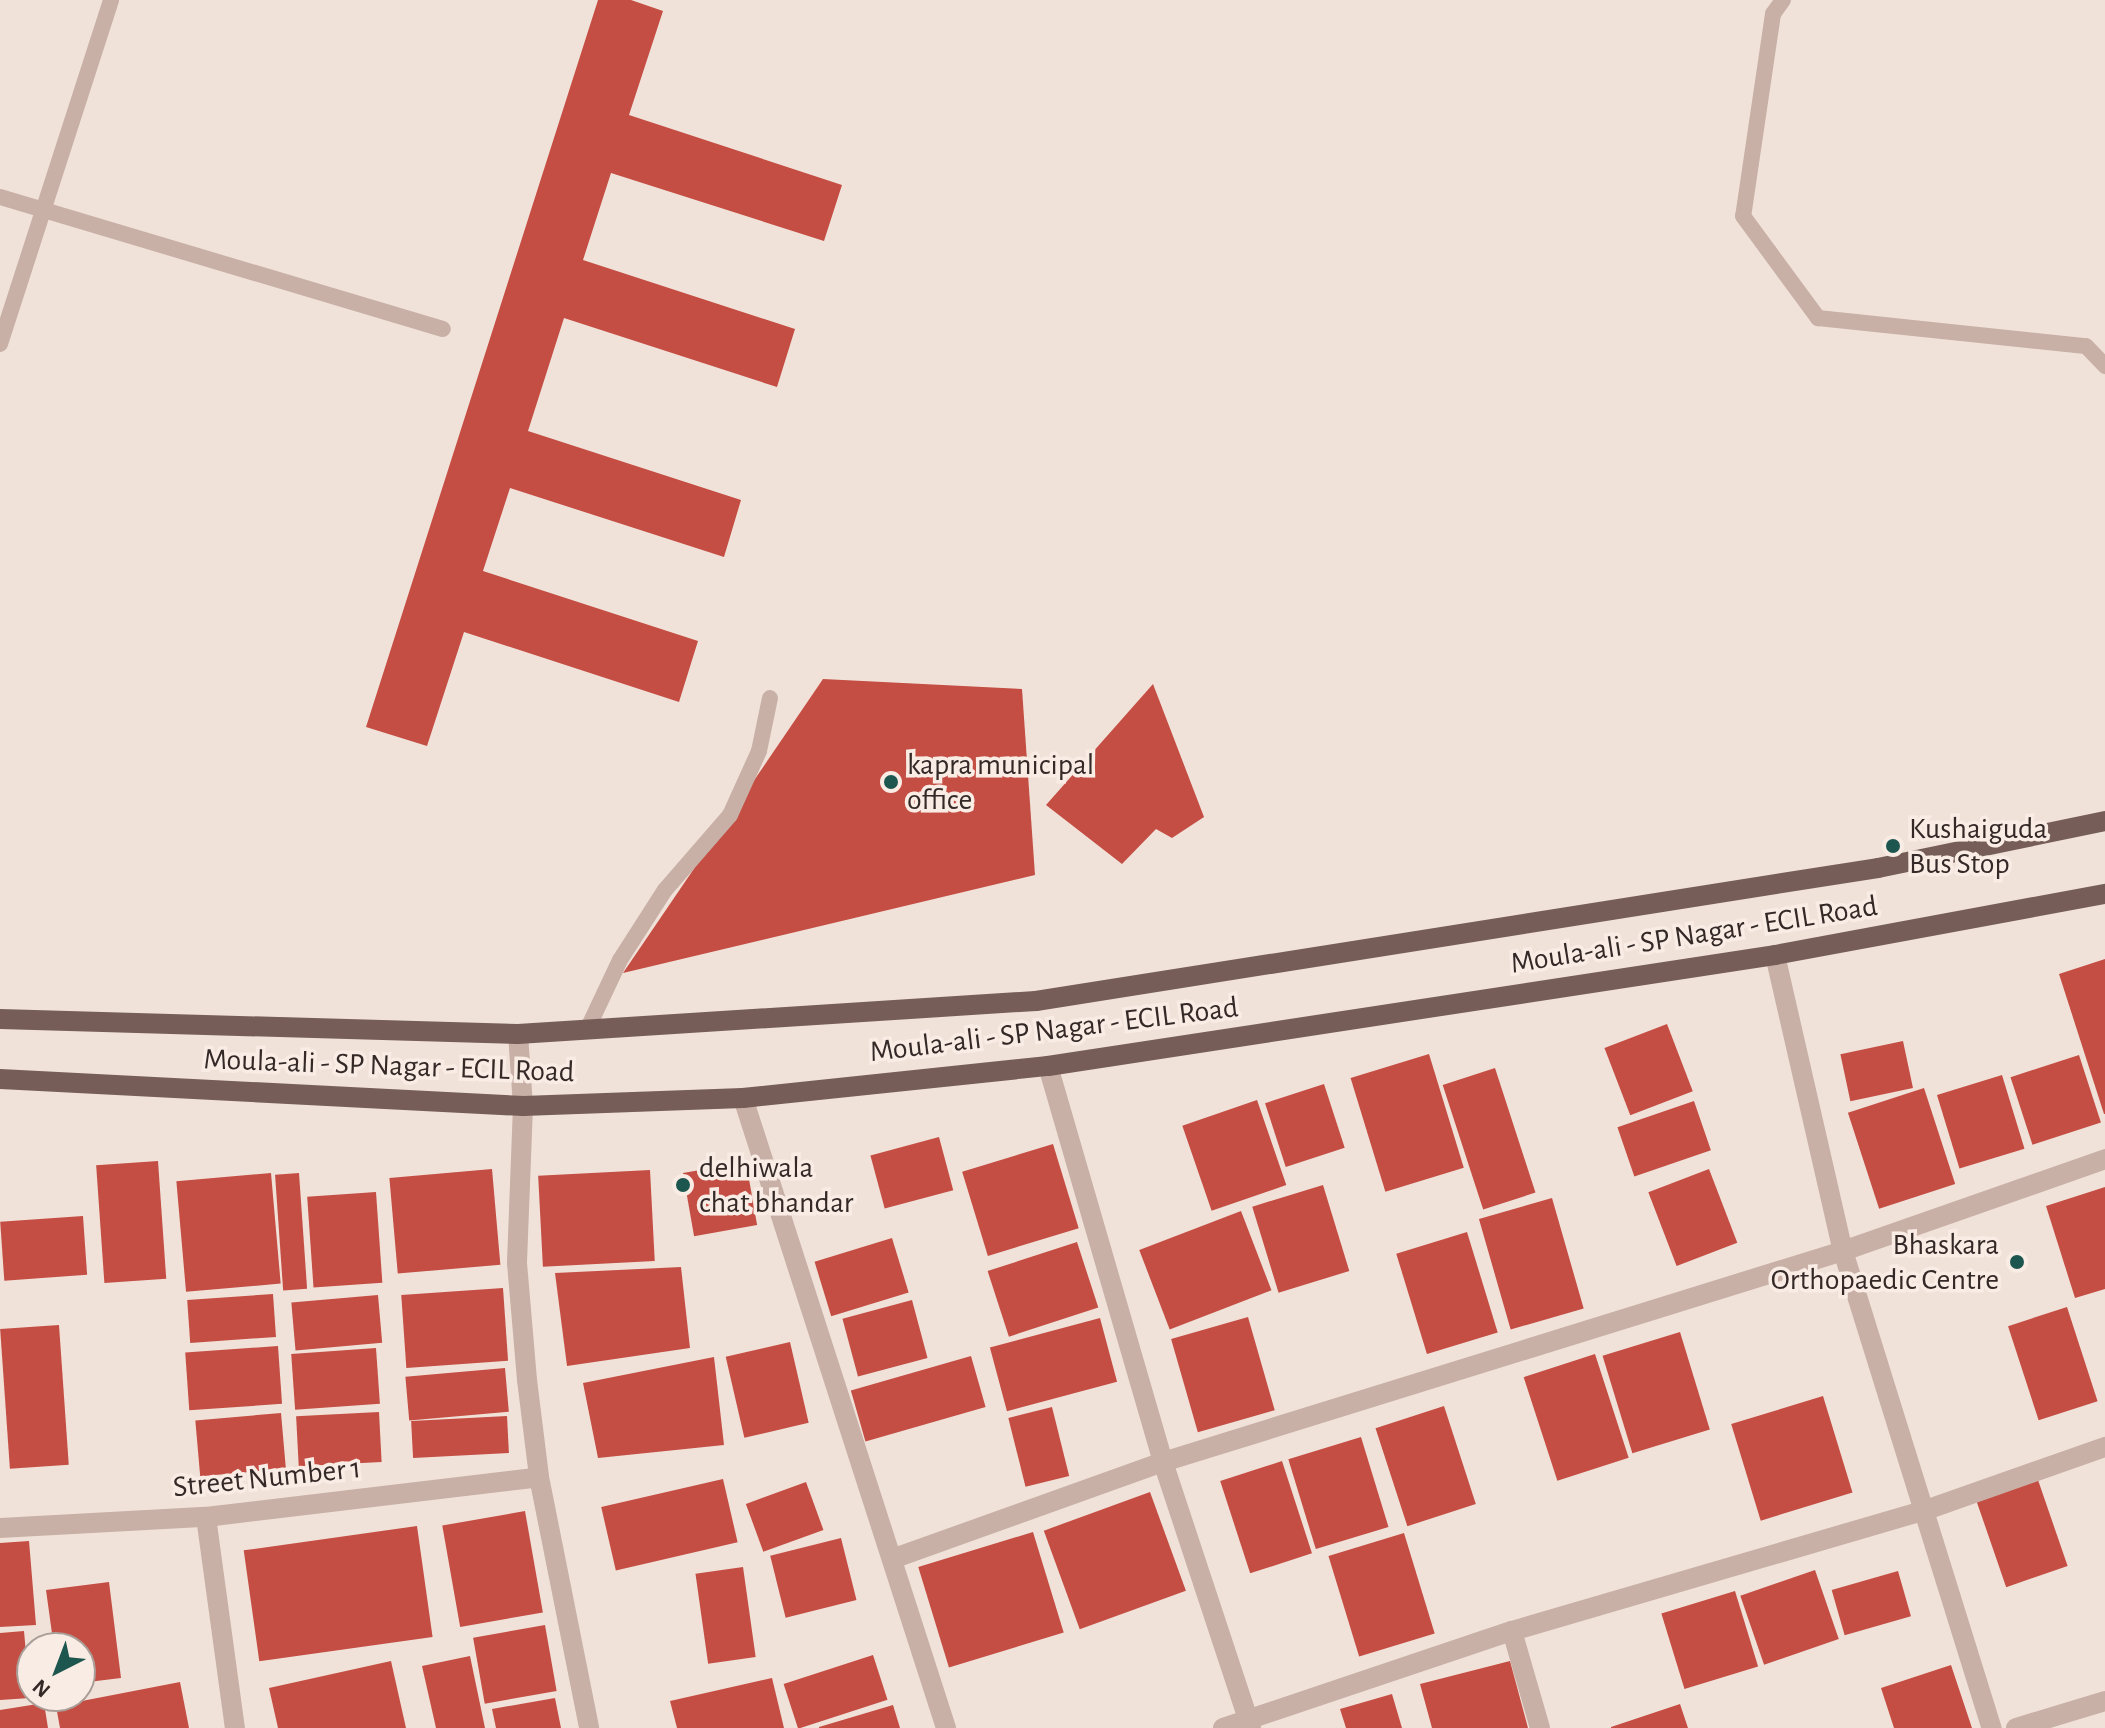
<!DOCTYPE html>
<html>
<head>
<meta charset="utf-8">
<style>
  body { margin:0 }
  #map { position:relative; width:2105px; height:1728px; overflow:hidden; background:#f1e2d9; font-family:"Alegreya Sans",sans-serif }
  div>[style] { position:absolute }
  [style*='--x'] { left:calc(var(--x)*1px); top:calc(var(--y)*1px); width:calc(var(--w)*1px); rotate:calc(var(--a)*1deg) }
  .building>* { inset:0; background:#c44e44; transform-origin:0 0 }
  .service>* { height:16px; margin:-8px; padding:0 8px; transform-origin:8px; border-radius:8px; background:#c8b0a6 }
  .minor>* { height:20px; margin:-10px; padding:0 10px; transform-origin:10px; border-radius:10px; background:#c8b0a6 }
  .tertiary>* { height:20px; margin:-10px; padding:0 10px; transform-origin:10px; border-radius:10px; background:#c8b0a6 }
  .primary>* { height:20px; margin:-10px; padding:0 10px; transform-origin:10px; border-radius:10px; background:#765d58 }
  .dots>* { width:22px; height:22px; translate:-50% -50%; box-sizing:border-box; border:4px solid #f9ece5; border-radius:50% }
  span { translate:-50% -50%; white-space:nowrap; text-align:center; line-height:1.15; -webkit-text-stroke:7px #f9ece5; paint-order:stroke }
  .poi-label { font-size:30px; color:#342927 }
  .left { translate:0 -50%; text-align:left }
  .right { translate:-100% -50%; text-align:right }
  .street-label { font-size:30px; color:#342927 }
  .north { position:absolute; left:16px; top:1632px; width:80px; height:80px; box-sizing:border-box; background:#f9ece5; border:2px solid #aa9e99; border-radius:50%; rotate:222deg; font-size:22px; font-weight:700; line-height:32px; text-align:center; color:#342927 }
  .north::after { content:''; display:block; margin:auto; width:28px; height:36px; background:#1d554f; clip-path:polygon(50% 0,100% 100%,50% 72%,0 100%) }
</style>
</head>
<body>
<div id="map">
  <div class="building">
    <div style="clip-path:polygon(598px 0,631px 0,663px 11px,629px 115px,842px 185px,824px 241px,611px 173px,583px 260px,795px 329px,777px 387px,564px 318px,528px 431px,741px 500px,724px 557px,510px 488px,483px 571px,698px 641px,679px 702px,464px 632px,427px 746px,366px 727px)"></div>
    <div style="clip-path:polygon(823px 679px,1022px 689px,1035px 875px,623px 973px)"></div>
    <div style="clip-path:polygon(1153px 684px,1204px 817px,1172px 838px,1156px 829px,1122px 864px,1046px 805px)"></div>
    <div style="clip-path:polygon(2105px 959px,2105px 1114px,2104px 1114px,2059px 974px)"></div>
    <div style="left:1667px;top:1024px;width:72px;height:67px;rotate:69deg"></div>
    <div style="left:1903px;top:1041px;width:48px;height:64px;rotate:78deg"></div>
    <div style="left:1429px;top:1054px;width:119px;height:82px;rotate:73deg"></div>
    <div style="left:2079px;top:1055px;width:71px;height:72px;rotate:72deg"></div>
    <div style="left:1495px;top:1068px;width:131px;height:55px;rotate:72deg"></div>
    <div style="left:2002px;top:1075px;width:77px;height:68px;rotate:73deg"></div>
    <div style="left:1324px;top:1084px;width:67px;height:62px;rotate:72deg"></div>
    <div style="left:1924px;top:1088px;width:101px;height:80px;rotate:72deg"></div>
    <div style="left:1257px;top:1100px;width:90px;height:79px;rotate:71deg"></div>
    <div style="left:1694px;top:1101px;width:52px;height:81px;rotate:71deg"></div>
    <div style="left:939px;top:1137px;width:55px;height:71px;rotate:75deg"></div>
    <div style="left:1053px;top:1144px;width:88px;height:95px;rotate:73deg"></div>
    <div style="left:158px;top:1161px;width:118px;height:62px;rotate:86deg"></div>
    <div style="left:746px;top:1162px;width:64px;height:64px;rotate:80deg"></div>
    <div style="left:492px;top:1169px;width:96px;height:103px;rotate:85deg"></div>
    <div style="left:1709px;top:1169px;width:79px;height:65px;rotate:69deg"></div>
    <div style="left:650px;top:1170px;width:91px;height:112px;rotate:87deg"></div>
    <div style="left:271px;top:1173px;width:111px;height:95px;rotate:85deg"></div>
    <div style="left:299px;top:1173px;width:116px;height:24px;rotate:86deg"></div>
    <div style="left:1323px;top:1185px;width:90px;height:74px;rotate:73deg"></div>
    <div style="clip-path:polygon(2105px 1187px,2105px 1289px,2075px 1298px,2046px 1206px)"></div>
    <div style="left:376px;top:1192px;width:91px;height:69px;rotate:86deg"></div>
    <div style="left:1552px;top:1198px;width:115px;height:76px;rotate:74deg"></div>
    <div style="left:1241px;top:1211px;width:85px;height:109px;rotate:69deg"></div>
    <div style="left:83px;top:1216px;width:59px;height:83px;rotate:86deg"></div>
    <div style="left:1467px;top:1232px;width:105px;height:74px;rotate:73deg"></div>
    <div style="left:892px;top:1238px;width:57px;height:81px;rotate:73deg"></div>
    <div style="left:1077px;top:1242px;width:69px;height:94px;rotate:72deg"></div>
    <div style="clip-path:polygon(681px 1267px,690px 1348px,567px 1366px,555px 1273px)"></div>
    <div style="left:503px;top:1288px;width:73px;height:102px;rotate:86deg"></div>
    <div style="left:273px;top:1294px;width:43px;height:86px;rotate:86deg"></div>
    <div style="left:378px;top:1295px;width:48px;height:87px;rotate:85deg"></div>
    <div style="left:912px;top:1300px;width:60px;height:72px;rotate:75deg"></div>
    <div style="left:2067px;top:1307px;width:99px;height:62px;rotate:72deg"></div>
    <div style="left:1248px;top:1317px;width:97px;height:80px;rotate:74deg"></div>
    <div style="left:1100px;top:1318px;width:66px;height:114px;rotate:75deg"></div>
    <div style="left:59px;top:1325px;width:140px;height:59px;rotate:86deg"></div>
    <div style="left:1680px;top:1332px;width:102px;height:81px;rotate:73deg"></div>
    <div style="left:790px;top:1342px;width:83px;height:66px;rotate:77deg"></div>
    <div style="left:278px;top:1346px;width:58px;height:93px;rotate:86deg"></div>
    <div style="left:376px;top:1348px;width:56px;height:85px;rotate:86deg"></div>
    <div style="left:1595px;top:1354px;width:109px;height:75px;rotate:72deg"></div>
    <div style="left:971px;top:1356px;width:53px;height:125px;rotate:74deg"></div>
    <div style="clip-path:polygon(714px 1357px,724px 1445px,598px 1458px,583px 1383px)"></div>
    <div style="left:505px;top:1368px;width:44px;height:100px;rotate:85deg"></div>
    <div style="left:1823px;top:1396px;width:101px;height:96px;rotate:73deg"></div>
    <div style="left:1444px;top:1406px;width:103px;height:72px;rotate:72deg"></div>
    <div style="left:1052px;top:1407px;width:71px;height:45px;rotate:76deg"></div>
    <div style="left:379px;top:1412px;width:50px;height:83px;rotate:87deg"></div>
    <div style="left:281px;top:1413px;width:56px;height:86px;rotate:85deg"></div>
    <div style="left:507px;top:1416px;width:37px;height:96px;rotate:87deg"></div>
    <div style="left:1361px;top:1437px;width:94px;height:76px;rotate:73deg"></div>
    <div style="left:1282px;top:1461px;width:97px;height:65px;rotate:72deg"></div>
    <div style="left:723px;top:1479px;width:65px;height:125px;rotate:77deg"></div>
    <div style="left:2038px;top:1480px;width:91px;height:65px;rotate:71deg"></div>
    <div style="left:806px;top:1482px;width:51px;height:64px;rotate:70deg"></div>
    <div style="left:1150px;top:1492px;width:105px;height:113px;rotate:70deg"></div>
    <div style="left:525px;top:1511px;width:103px;height:84px;rotate:80deg"></div>
    <div style="left:417px;top:1526px;width:112px;height:175px;rotate:82deg"></div>
    <div style="left:1033px;top:1532px;width:105px;height:120px;rotate:73deg"></div>
    <div style="left:1404px;top:1533px;width:105px;height:79px;rotate:73deg"></div>
    <div style="left:841px;top:1538px;width:64px;height:73px;rotate:76deg"></div>
    <div style="clip-path:polygon(29px 1541px,36px 1625px,0 1627px,0 1543px)"></div>
    <div style="left:743px;top:1567px;width:91px;height:48px;rotate:82deg"></div>
    <div style="left:1815px;top:1570px;width:73px;height:79px;rotate:71deg"></div>
    <div style="left:1898px;top:1571px;width:47px;height:69px;rotate:74deg"></div>
    <div style="clip-path:polygon(109px 1582px,121px 1678px,80px 1683px,80px 1648px,54px 1648px,46px 1590px)"></div>
    <div style="left:1735px;top:1591px;width:79px;height:77px;rotate:73deg"></div>
    <div style="left:545px;top:1625px;width:67px;height:73px;rotate:80deg"></div>
    <div style="clip-path:polygon(24px 1631px,30px 1698px,0 1700px,0 1633px)"></div>
    <div style="left:873px;top:1655px;width:47px;height:94px;rotate:72deg"></div>
    <div style="clip-path:polygon(470px 1656px,485px 1728px,436px 1728px,422px 1666px)"></div>
    <div style="clip-path:polygon(391px 1661px,406px 1728px,278px 1728px,269px 1688px)"></div>
    <div style="clip-path:polygon(1510px 1661px,1528px 1728px,1432px 1728px,1420px 1684px)"></div>
    <div style="clip-path:polygon(1951px 1665px,1972px 1728px,1894px 1728px,1881px 1688px)"></div>
    <div style="clip-path:polygon(772px 1678px,784px 1728px,677px 1728px,670px 1701px)"></div>
    <div style="clip-path:polygon(180px 1682px,189px 1728px,60px 1728px,56px 1706px)"></div>
    <div style="clip-path:polygon(1392px 1694px,1402px 1728px,1346px 1728px,1340px 1709px)"></div>
    <div style="clip-path:polygon(555px 1698px,561px 1728px,496px 1728px,492px 1709px)"></div>
    <div style="clip-path:polygon(44px 1703px,48px 1728px,0 1728px,0 1710px)"></div>
    <div style="clip-path:polygon(1680px 1704px,1688px 1728px,1611px 1728px,1611px 1727px)"></div>
    <div style="clip-path:polygon(893px 1705px,900px 1728px,819px 1728px,819px 1727px)"></div>
  </div>
  <div class="service">
    <div style="--x:1783;--y:0;--w:17;--a:126"></div>
    <div style="--x:1773;--y:14;--w:204;--a:98.4"></div>
    <div style="--x:1743;--y:216;--w:127;--a:53.7"></div>
    <div style="--x:1818;--y:318;--w:269;--a:6"></div>
    <div style="--x:2086;--y:346;--w:28;--a:46"></div>
    <div style="--x:0;--y:197;--w:462;--a:16.6"></div>
    <div style="--x:0;--y:344;--w:361;--a:-72.1"></div>
    <div style="--x:587;--y:1030;--w:77;--a:-64.8"></div>
    <div style="--x:620;--y:960;--w:83;--a:-57.3"></div>
    <div style="--x:665;--y:890;--w:99;--a:-49.1"></div>
    <div style="--x:730;--y:815;--w:70;--a:-65.6"></div>
    <div style="--x:759;--y:751;--w:54;--a:-78.3"></div>
  </div>
  <div class="minor">
    <div style="--x:1775;--y:955;--w:304;--a:77.1"></div>
    <div style="--x:1843;--y:1251;--w:500;--a:72.7"></div>
    <div style="--x:1048;--y:1066;--w:412;--a:73.8"></div>
    <div style="--x:1163;--y:1462;--w:280;--a:71.7"></div>
    <div style="--x:743;--y:1098;--w:662;--a:72.14"></div>
    <div style="--x:206;--y:1517;--w:213;--a:82.2"></div>
    <div style="--x:0;--y:1528;--w:206;--a:-3.1"></div>
    <div style="--x:206;--y:1517;--w:335;--a:-6.8"></div>
    <div style="--x:892;--y:1559;--w:288;--a:-19.7"></div>
    <div style="--x:1163;--y:1462;--w:712;--a:-17.24"></div>
    <div style="--x:1843;--y:1251;--w:278;--a:-19.3"></div>
    <div style="--x:1512;--y:1631;--w:101;--a:73.9"></div>
    <div style="--x:1223;--y:1728;--w:305;--a:-18.6"></div>
    <div style="--x:1512;--y:1631;--w:431;--a:-16.3"></div>
    <div style="--x:1926;--y:1510;--w:190;--a:-19.4"></div>
    <div style="--x:2016;--y:1728;--w:93;--a:-16.9"></div>
  </div>
  <div class="tertiary">
    <div style="--x:518;--y:1034;--w:72;--a:86"></div>
    <div style="--x:523;--y:1106;--w:157;--a:92.2"></div>
    <div style="--x:517;--y:1263;--w:117;--a:85.1"></div>
    <div style="--x:527;--y:1380;--w:98;--a:82.9"></div>
    <div style="--x:539;--y:1477;--w:256;--a:78.7"></div>
  </div>
  <div class="primary">
    <div style="--x:0;--y:1019;--w:518;--a:1.66"></div>
    <div style="--x:518;--y:1034;--w:519;--a:-3.65"></div>
    <div style="--x:1036;--y:1001;--w:852;--a:-8.98"></div>
    <div style="--x:1878;--y:868;--w:232;--a:-11.7"></div>
    <div style="--x:0;--y:1079;--w:524;--a:2.96"></div>
    <div style="--x:523;--y:1106;--w:220;--a:-2.1"></div>
    <div style="--x:743;--y:1098;--w:307;--a:-6"></div>
    <div style="--x:1048;--y:1066;--w:735;--a:-8.68"></div>
    <div style="--x:1775;--y:955;--w:336;--a:-10.5"></div>
  </div>
  <div class="dots">
    <div style="left:891px;top:782px;background:#1d554f"></div>
    <div style="left:1893px;top:846px;background:#1d554f"></div>
    <div style="left:683px;top:1185px;background:#1d554f"></div>
    <div style="left:2017px;top:1262px;background:#1d554f"></div>
  </div>
  <div class="poi-label">
    <span class="left" style="left:907px;top:782px">kapra municipal<br>office</span>
    <span class="left" style="left:1909px;top:846px">Kushaiguda<br>Bus Stop</span>
    <span class="left" style="left:699px;top:1185px">delhiwala<br>chat bhandar</span>
    <span class="right" style="left:1999px;top:1262px">Bhaskara<br>Orthopaedic Centre</span>
  </div>
  <div class="street-label">
    <span style="left:1694px;top:935px;rotate:-9deg">Moula-ali - SP Nagar - ECIL Road</span>
    <span style="left:1054px;top:1030px;rotate:-7deg">Moula-ali - SP Nagar - ECIL Road</span>
    <span style="left:389px;top:1066px;rotate:2deg">Moula-ali - SP Nagar - ECIL Road</span>
    <span style="left:267px;top:1478px;rotate:-6deg">Street Number 1</span>
  </div>
  <div class="north">N</div>
</div>
</body>
</html>
